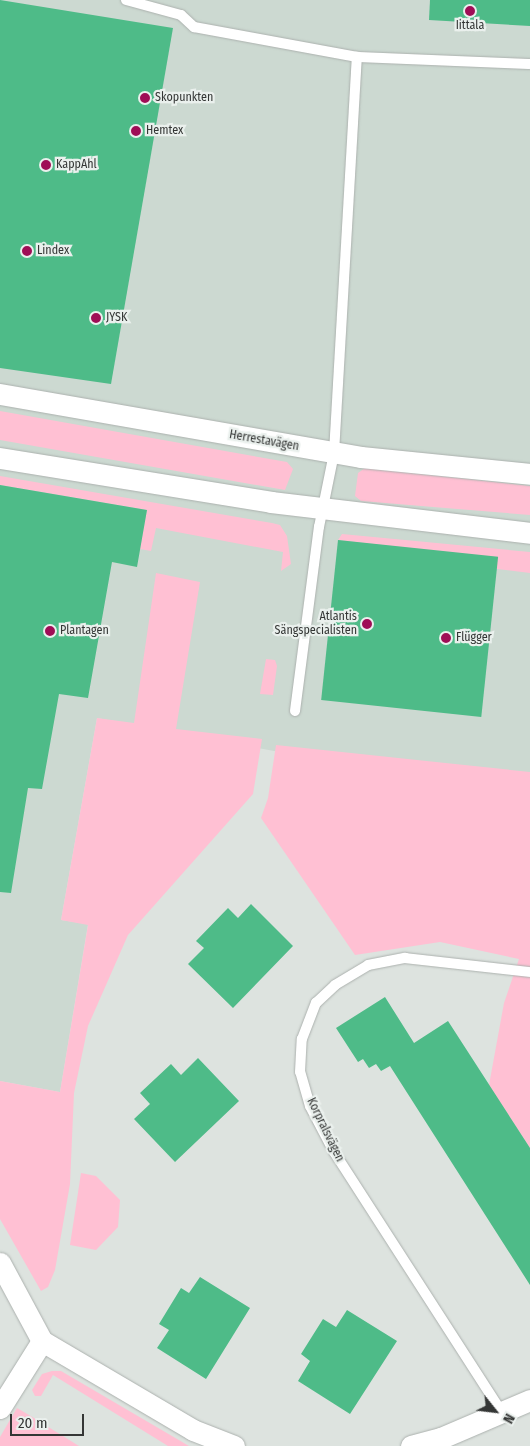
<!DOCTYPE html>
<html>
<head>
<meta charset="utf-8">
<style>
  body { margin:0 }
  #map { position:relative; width:530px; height:1446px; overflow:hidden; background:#dde3df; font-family:"Fira Sans Condensed",sans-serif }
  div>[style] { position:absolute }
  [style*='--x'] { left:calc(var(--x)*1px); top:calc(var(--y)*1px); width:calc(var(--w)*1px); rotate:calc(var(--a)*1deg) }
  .built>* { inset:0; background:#ccd9d1 }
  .green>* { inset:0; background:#ffc0d3 }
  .building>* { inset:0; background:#4ebb88; transform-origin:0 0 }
  .roads { filter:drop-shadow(0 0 1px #acb1ae) drop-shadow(0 0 1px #acb1ae) }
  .service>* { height:10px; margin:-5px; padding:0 5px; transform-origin:5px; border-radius:5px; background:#fff }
  .minor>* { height:21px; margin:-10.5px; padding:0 10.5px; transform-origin:10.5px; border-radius:10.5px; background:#fff }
  .dots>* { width:14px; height:14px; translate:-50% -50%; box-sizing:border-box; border:2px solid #eaf0ed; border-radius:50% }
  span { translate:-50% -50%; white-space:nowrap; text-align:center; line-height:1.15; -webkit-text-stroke:4.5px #eaf0ed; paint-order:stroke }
  .poi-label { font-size:12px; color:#343635 }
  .left { translate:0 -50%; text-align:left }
  .right { translate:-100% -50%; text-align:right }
  .street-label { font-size:12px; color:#343635 }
  .north { position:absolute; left:470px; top:1386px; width:50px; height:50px; -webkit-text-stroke:4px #eaf0ed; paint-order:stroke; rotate:119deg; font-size:14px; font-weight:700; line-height:20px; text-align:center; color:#343635 }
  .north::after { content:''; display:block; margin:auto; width:18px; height:22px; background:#343635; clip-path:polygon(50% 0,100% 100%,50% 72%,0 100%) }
  .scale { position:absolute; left:10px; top:1414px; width:74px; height:22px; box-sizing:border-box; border:2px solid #343635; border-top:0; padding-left:6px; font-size:15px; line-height:18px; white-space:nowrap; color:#343635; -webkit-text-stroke:4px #eaf0ed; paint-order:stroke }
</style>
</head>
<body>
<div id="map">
  <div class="built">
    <div style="clip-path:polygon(0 0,530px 0,530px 777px,274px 751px,97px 718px,61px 920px,88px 924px,60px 1092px,0 1081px)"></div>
  </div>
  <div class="green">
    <div style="clip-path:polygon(0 411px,287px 462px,293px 469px,285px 490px,0 440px)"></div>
    <div style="clip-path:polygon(365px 468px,530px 486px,530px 515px,361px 501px,355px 496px,358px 473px)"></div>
    <div style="clip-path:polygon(0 476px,272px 523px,280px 525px,287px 536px,291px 564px,281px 571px,283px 552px,156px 528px,151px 551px,140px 549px,147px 510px,0 485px)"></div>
    <div style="clip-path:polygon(342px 534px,530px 552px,530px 573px,497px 569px,497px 558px,338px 540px)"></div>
    <div style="clip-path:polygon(156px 573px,200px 582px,176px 729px,262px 739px,253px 794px,128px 935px,88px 1026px,74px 1093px,70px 1184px,55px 1270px,48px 1287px,41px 1291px,0 1219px,0 1081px,60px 1092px,88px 925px,61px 920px,97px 718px,134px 723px)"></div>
    <div style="clip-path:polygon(266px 659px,275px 660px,277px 666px,273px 695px,260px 694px)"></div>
    <div style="clip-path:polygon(276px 745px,530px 772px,530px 1148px,489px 1085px,504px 1003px,519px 959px,440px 942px,355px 955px,261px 818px,268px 798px)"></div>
    <div style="clip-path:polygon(81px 1173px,96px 1176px,120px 1200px,118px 1227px,96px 1250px,70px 1245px)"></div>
    <div style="clip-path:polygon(52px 1371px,61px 1371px,189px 1446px,168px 1446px,53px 1375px,41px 1396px,35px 1396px,32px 1390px,42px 1374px)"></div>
    <div style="clip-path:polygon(17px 1408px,29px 1415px,79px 1446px,0 1446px,0 1437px)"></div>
  </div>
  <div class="building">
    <div style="clip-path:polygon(0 0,173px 28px,111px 384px,0 368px)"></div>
    <div style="clip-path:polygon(430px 0,530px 0,530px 26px,429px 20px)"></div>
    <div style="clip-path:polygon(0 485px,147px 510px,137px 567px,112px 562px,88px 698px,59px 694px,42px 789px,28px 788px,11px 893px,0 892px)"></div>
    <div style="left:338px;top:540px;width:161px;height:161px;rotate:6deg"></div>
    <div style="clip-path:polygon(251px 904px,293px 946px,233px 1008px,188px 964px,204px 948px,196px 941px,228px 908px,238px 918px)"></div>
    <div style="clip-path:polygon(385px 997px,414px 1043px,448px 1021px,530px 1148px,530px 1285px,390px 1066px,381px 1071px,376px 1064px,369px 1068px,363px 1059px,358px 1062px,336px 1028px)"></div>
    <div style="clip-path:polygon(198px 1058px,239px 1101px,175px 1162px,134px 1119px,150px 1104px,140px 1093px,171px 1064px,181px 1075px)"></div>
    <div style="clip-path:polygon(200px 1277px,250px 1308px,206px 1379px,157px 1348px,169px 1330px,159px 1324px,181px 1288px,189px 1293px)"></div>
    <div style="clip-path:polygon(347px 1310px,397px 1341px,350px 1414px,298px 1381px,310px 1361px,301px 1354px,323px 1319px,336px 1327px)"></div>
  </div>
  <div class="roads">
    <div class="service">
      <div style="--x:126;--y:0;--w:57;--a:15.3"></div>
      <div style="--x:181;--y:15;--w:18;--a:43"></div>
      <div style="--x:194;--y:27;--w:166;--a:10.4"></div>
      <div style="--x:357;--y:57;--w:173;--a:2.3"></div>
      <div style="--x:295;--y:711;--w:186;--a:-82.6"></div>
      <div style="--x:319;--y:527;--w:76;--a:-78.5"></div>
      <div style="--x:334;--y:453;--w:397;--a:-86.7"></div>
      <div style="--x:501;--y:1411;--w:308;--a:-122.8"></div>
      <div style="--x:334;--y:1152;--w:52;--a:-117.6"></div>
      <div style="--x:310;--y:1106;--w:35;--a:-106"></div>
      <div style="--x:300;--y:1072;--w:33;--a:-87"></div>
      <div style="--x:302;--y:1039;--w:39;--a:-69"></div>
      <div style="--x:316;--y:1003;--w:26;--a:-43"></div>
      <div style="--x:335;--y:985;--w:39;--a:-31"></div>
      <div style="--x:368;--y:965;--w:38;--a:-11"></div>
      <div style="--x:405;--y:958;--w:126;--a:6.4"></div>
    </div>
    <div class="minor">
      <div style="--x:0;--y:394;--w:366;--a:9.9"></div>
      <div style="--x:361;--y:457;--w:170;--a:5.7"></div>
      <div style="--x:0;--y:458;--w:275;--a:9.2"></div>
      <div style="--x:271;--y:502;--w:261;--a:6.8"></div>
      <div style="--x:0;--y:1263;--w:89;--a:61.7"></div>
      <div style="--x:42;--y:1341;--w:175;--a:30.5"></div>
      <div style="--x:193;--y:1430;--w:44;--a:21.3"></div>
      <div style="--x:0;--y:1408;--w:79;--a:-57.9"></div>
      <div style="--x:411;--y:1446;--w:31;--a:-15"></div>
      <div style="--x:441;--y:1438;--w:97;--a:-23.1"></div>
    </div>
  </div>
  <div class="dots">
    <div style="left:470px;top:11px;background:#9f0d56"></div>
    <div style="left:145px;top:98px;background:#9f0d56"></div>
    <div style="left:136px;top:131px;background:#9f0d56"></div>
    <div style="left:46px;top:165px;background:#9f0d56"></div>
    <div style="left:27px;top:251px;background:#9f0d56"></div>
    <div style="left:96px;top:318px;background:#9f0d56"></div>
    <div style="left:367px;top:624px;background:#9f0d56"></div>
    <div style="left:50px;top:631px;background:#9f0d56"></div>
    <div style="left:446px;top:638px;background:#9f0d56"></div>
  </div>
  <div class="poi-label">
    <span style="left:470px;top:26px">Iittala</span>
    <span class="left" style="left:155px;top:98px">Skopunkten</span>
    <span class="left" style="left:146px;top:131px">Hemtex</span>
    <span class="left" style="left:56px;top:165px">KappAhl</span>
    <span class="left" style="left:37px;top:251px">Lindex</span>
    <span class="left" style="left:106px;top:318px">JYSK</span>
    <span class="right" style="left:357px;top:624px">Atlantis<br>Sängspecialisten</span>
    <span class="left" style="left:60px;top:631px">Plantagen</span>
    <span class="left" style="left:456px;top:638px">Flügger</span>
  </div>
  <div class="street-label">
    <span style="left:264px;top:441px;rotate:10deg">Herrestavägen</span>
    <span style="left:325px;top:1130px;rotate:64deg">Korpralsvägen</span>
  </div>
  <div class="north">N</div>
  <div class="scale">20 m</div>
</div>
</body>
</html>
